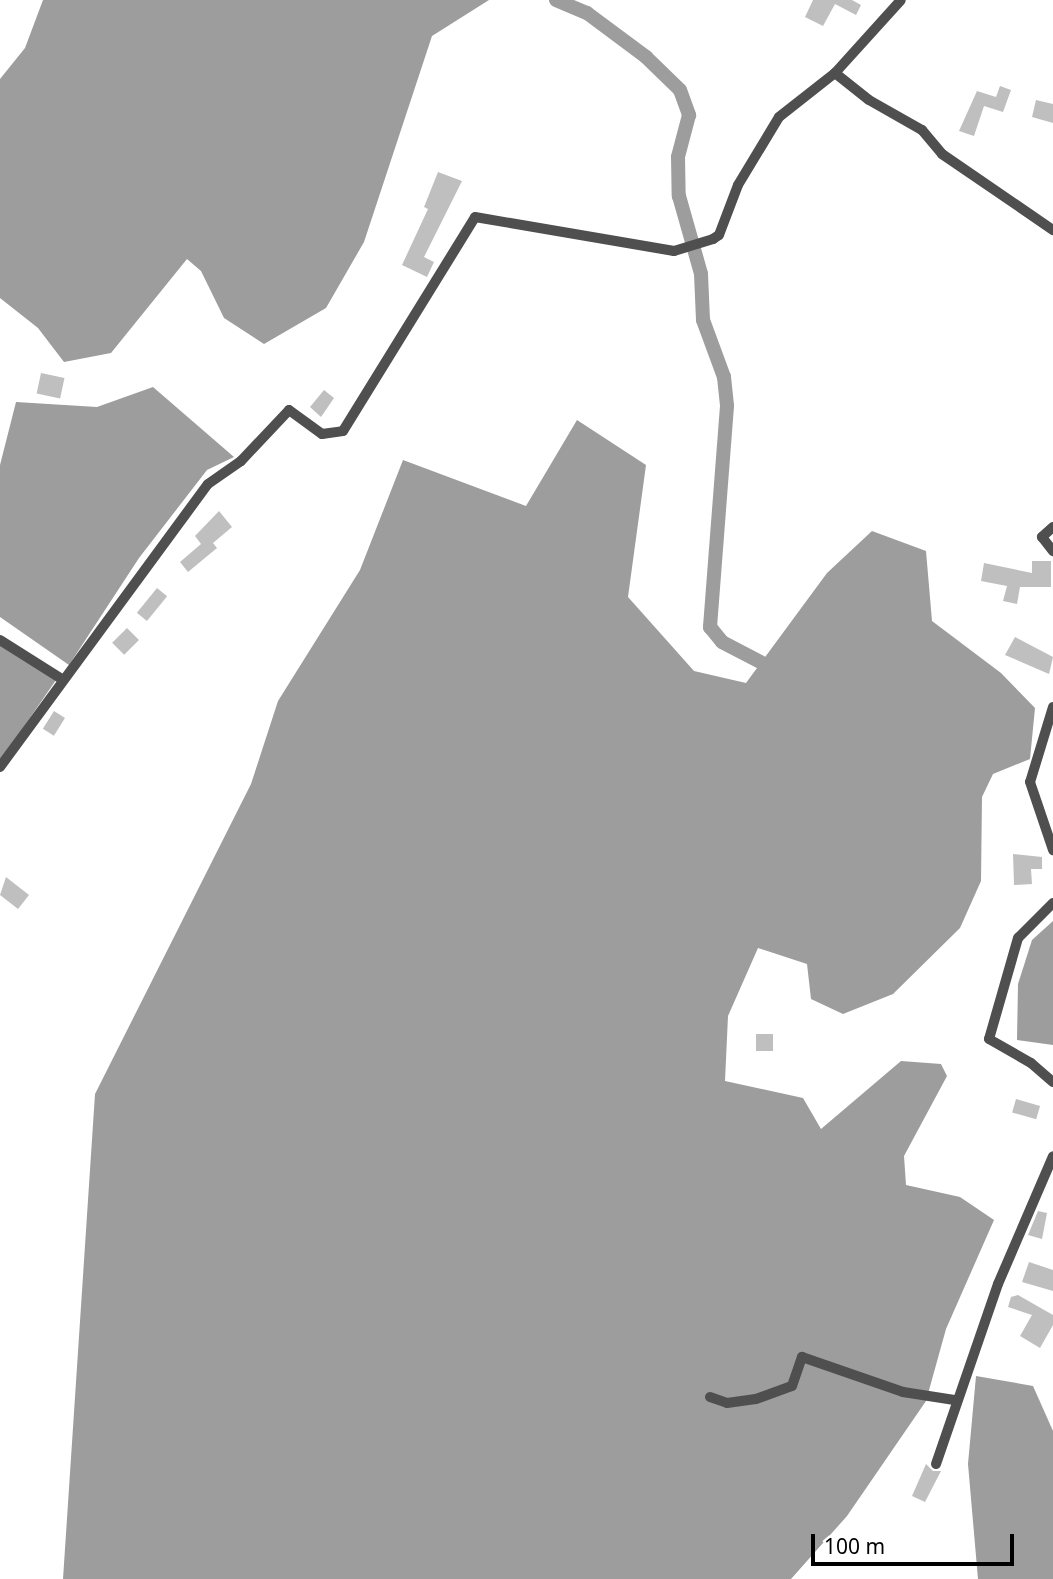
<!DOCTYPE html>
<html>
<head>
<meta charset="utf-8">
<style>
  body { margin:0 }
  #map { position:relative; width:1053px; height:1579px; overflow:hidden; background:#fff; font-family:"Noto Sans",sans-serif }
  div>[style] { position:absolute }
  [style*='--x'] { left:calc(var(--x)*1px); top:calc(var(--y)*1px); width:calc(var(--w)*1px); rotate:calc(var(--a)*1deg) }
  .water>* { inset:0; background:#9d9d9d }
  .canal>* { height:14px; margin:-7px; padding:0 7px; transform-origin:7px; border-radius:7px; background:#9d9d9d }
  .building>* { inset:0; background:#bfbfbf; transform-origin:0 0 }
  .street>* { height:10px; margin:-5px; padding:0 5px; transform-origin:5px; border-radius:5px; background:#4f4f4f }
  span { translate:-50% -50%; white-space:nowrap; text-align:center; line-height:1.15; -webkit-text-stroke:5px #fff; paint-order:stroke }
  .scale { position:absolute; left:811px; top:1534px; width:203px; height:32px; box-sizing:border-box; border:4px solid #000; border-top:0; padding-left:9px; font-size:21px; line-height:24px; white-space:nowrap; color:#000; -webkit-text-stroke:5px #fff; paint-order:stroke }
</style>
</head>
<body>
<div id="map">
  <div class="water">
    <div style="clip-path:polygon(43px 0,489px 0,432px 36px,364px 242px,326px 308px,264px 344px,224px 318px,201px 271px,187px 259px,111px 353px,64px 362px,38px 328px,0 298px,0 79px,25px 48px)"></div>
    <div style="clip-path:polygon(153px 387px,234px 457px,207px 470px,139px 558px,69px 665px,0 617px,0 465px,16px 402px,97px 407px)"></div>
    <div style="clip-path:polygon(577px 420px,646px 465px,628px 597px,694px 671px,746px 683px,827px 573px,872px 531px,926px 551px,932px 621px,1001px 673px,1035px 708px,1030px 759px,993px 774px,982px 797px,981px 881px,960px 928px,893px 994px,843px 1014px,811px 999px,807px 964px,758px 948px,728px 1016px,725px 1081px,803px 1098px,821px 1129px,901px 1061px,941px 1064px,947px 1076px,904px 1156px,906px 1185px,960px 1197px,994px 1220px,946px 1329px,926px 1401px,847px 1516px,791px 1579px,63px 1579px,95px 1094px,251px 784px,278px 701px,360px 570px,403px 460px,526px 506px)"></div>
    <div style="clip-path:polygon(0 644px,56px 680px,0 761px)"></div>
    <div style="clip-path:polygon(1053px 921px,1053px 1045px,1017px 1040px,1018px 984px,1032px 940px)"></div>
    <div style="clip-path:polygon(976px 1376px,1033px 1386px,1053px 1431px,1053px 1579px,978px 1579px,968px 1464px)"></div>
  </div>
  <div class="canal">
    <div style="--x:556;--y:0;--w:34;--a:23"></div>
    <div style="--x:587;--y:13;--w:74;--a:36.7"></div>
    <div style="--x:646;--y:57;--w:47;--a:44.1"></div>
    <div style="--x:680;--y:90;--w:27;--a:70"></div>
    <div style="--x:689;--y:115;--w:43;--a:104.7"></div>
    <div style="--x:678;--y:157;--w:39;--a:89"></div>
    <div style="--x:679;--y:196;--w:81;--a:74.2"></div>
    <div style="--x:701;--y:274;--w:46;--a:87.5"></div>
    <div style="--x:703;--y:320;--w:61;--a:69.8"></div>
    <div style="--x:724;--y:377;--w:29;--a:84"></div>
    <div style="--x:727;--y:406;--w:222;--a:94.4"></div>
    <div style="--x:710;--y:627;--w:19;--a:51"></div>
    <div style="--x:722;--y:642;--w:50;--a:27.6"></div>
    <div style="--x:766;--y:665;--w:11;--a:-10"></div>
  </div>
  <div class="building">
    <div style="clip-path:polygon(813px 0,852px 0,861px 5px,856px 15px,835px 4px,823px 26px,805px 17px)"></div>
    <div style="clip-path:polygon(1000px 86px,1011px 90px,1003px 112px,984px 106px,974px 136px,959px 131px,977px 91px,996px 97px)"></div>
    <div style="clip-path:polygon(1036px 100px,1053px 104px,1053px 123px,1032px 117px)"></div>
    <div style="clip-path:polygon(438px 172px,462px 181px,424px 257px,434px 262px,427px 277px,402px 265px,428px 209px,424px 207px)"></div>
    <div style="left:41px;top:373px;width:24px;height:21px;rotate:12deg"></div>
    <div style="clip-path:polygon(324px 390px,334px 398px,321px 417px,310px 407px)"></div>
    <div style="clip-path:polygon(219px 511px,232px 527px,213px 543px,217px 548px,188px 572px,180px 562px,201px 544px,195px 536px)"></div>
    <div style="clip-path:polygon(1032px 561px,1051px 561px,1051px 587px,1020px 587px,1017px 604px,1003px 601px,1007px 586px,981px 581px,984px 563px,1032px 573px)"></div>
    <div style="left:157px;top:588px;width:13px;height:32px;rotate:39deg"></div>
    <div style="left:127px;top:628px;width:17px;height:21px;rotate:45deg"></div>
    <div style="clip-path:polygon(1015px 637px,1053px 657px,1049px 674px,1005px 655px)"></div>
    <div style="left:54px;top:711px;width:13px;height:21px;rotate:32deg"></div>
    <div style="clip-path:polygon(1013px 854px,1042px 857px,1042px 869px,1031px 869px,1032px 884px,1014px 885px)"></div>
    <div style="clip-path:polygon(6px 877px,29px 895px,18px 909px,0 895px)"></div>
    <div style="left:756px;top:1034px;width:17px;height:17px"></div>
    <div style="left:1016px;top:1099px;width:25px;height:14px;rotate:16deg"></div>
    <div style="clip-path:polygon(1038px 1211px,1047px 1213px,1042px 1239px,1028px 1235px)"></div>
    <div style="clip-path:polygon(1029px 1262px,1053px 1270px,1053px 1291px,1022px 1282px)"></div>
    <div style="clip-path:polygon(1018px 1295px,1053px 1315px,1053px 1325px,1040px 1348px,1020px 1336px,1032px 1315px,1008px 1307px,1011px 1297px)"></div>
    <div style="clip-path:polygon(926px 1464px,933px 1471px,941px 1471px,925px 1502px,912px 1496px)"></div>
  </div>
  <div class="street">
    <div style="--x:835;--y:73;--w:43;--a:38.5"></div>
    <div style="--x:869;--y:100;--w:61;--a:29.5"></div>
    <div style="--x:922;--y:130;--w:31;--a:50"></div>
    <div style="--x:942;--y:154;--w:135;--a:34.4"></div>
    <div style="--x:1053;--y:527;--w:15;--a:138"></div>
    <div style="--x:1042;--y:537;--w:18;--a:52"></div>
    <div style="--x:0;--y:640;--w:73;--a:32.2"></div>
    <div style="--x:1053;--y:707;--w:78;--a:107"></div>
    <div style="--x:1030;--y:782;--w:72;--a:71.3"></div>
    <div style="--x:0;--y:767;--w:351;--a:-53.7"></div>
    <div style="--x:208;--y:484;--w:40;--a:-34.9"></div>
    <div style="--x:241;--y:461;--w:70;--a:-46.7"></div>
    <div style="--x:289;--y:410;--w:41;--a:36"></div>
    <div style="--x:322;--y:434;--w:21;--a:-8"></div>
    <div style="--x:343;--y:431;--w:251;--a:-58.3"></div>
    <div style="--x:475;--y:217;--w:202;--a:9.7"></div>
    <div style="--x:674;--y:251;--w:41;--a:-17.1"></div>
    <div style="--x:713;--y:239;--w:7;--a:-34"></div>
    <div style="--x:719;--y:235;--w:53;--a:-69.2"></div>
    <div style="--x:738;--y:185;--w:79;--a:-58.9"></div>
    <div style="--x:779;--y:117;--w:71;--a:-38.2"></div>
    <div style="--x:835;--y:73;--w:98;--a:-47.9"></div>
    <div style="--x:1053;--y:903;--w:49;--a:135"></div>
    <div style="--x:1018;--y:938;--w:105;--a:106"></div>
    <div style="--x:989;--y:1039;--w:48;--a:29.7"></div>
    <div style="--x:1031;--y:1063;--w:29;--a:41"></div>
    <div style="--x:710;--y:1397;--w:18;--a:19"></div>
    <div style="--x:727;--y:1403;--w:29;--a:-8"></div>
    <div style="--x:756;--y:1399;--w:38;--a:-20"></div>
    <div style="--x:792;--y:1386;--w:31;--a:-71"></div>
    <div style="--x:802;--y:1357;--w:107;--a:19.1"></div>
    <div style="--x:903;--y:1392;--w:52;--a:8.9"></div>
    <div style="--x:936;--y:1464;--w:190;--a:-71"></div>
    <div style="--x:998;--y:1284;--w:139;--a:-66.7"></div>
  </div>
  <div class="scale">100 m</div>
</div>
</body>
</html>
